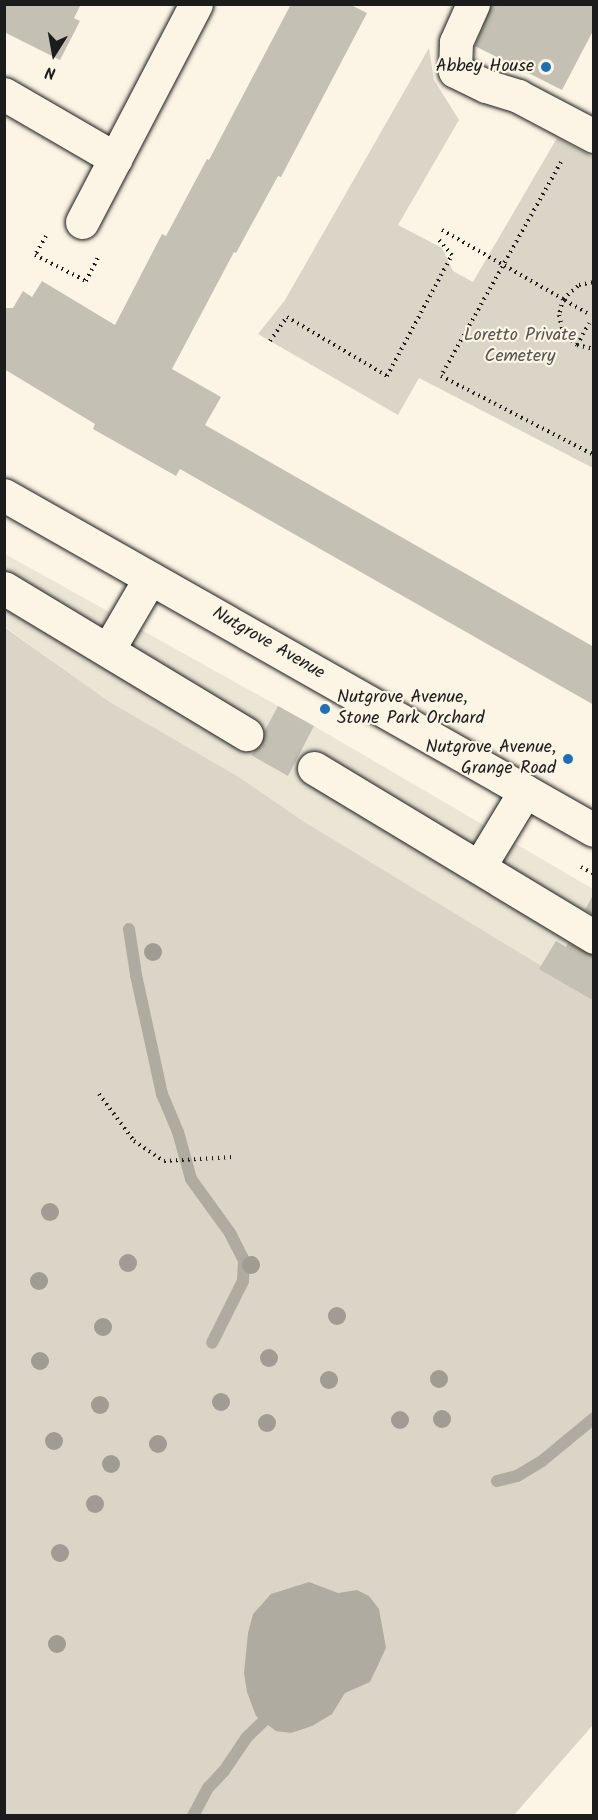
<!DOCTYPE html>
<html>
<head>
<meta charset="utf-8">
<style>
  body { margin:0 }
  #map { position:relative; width:598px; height:1820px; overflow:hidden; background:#fcf5e5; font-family:Kalam,sans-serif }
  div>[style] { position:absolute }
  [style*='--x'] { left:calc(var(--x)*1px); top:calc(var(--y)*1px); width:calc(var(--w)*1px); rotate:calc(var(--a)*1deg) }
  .built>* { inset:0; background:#ebe5d6 }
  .green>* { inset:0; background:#dbd5c8 }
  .water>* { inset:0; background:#b0aba1 }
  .stream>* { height:12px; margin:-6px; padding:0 6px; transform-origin:6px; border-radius:6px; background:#b0aba1 }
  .building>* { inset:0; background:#c4c0b3 }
  .path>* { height:4px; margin-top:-2px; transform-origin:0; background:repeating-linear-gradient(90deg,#1c1c1c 0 1.5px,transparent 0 6px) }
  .roads { filter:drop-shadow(0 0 2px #1c1c1c) drop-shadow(0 0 2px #1c1c1c) }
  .minor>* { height:33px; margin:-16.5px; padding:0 16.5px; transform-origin:16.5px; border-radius:16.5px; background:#fcf5e5 }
  .major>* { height:33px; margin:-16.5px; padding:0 16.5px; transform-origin:16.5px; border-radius:16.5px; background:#fcf5e5 }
  .trees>* { width:18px; height:18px; margin:-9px; border-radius:50%; background:#a09c93 }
  .dots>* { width:16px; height:16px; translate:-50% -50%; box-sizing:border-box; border:3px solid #fcf5e5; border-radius:50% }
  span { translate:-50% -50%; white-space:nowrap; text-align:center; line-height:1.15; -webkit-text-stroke:4.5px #fcf5e5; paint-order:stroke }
  .poi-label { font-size:18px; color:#1c1c1c }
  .right { translate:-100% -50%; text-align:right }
  .left { translate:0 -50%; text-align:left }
  .park-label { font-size:18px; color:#555450 }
  .street-label { font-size:18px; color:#1c1c1c }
  .frame { position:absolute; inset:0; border:6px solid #1c1c1c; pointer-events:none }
  .north { position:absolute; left:24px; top:24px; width:60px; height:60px; -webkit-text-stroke:4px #fcf5e5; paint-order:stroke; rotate:191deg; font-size:16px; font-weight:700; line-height:24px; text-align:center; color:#1c1c1c }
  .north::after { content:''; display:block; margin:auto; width:21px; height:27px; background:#1c1c1c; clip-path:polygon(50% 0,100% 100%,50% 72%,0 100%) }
</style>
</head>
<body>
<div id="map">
  <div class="built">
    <div style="clip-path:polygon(5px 554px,314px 726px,593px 889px,593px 997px,303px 821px,239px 777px,110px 702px,5px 627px)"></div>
  </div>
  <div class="green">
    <div style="clip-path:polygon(429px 48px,434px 80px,459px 120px,398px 225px,442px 248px,453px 271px,473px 282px,557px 138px,593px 157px,593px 468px,419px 378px,398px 415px,258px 334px,285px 300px)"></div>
    <div style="clip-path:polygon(4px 627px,110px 702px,239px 777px,303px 821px,593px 997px,593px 1725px,514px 1815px,5px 1815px)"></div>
  </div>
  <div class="water">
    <div style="clip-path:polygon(309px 1582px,338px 1593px,357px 1590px,369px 1596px,379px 1609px,386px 1648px,370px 1682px,345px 1693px,332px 1714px,312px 1726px,291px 1733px,276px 1731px,256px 1716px,247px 1692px,244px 1673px,248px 1633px,253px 1614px,271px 1594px)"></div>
  </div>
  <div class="stream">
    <div style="--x:129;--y:929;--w:47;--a:81.3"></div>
    <div style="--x:136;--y:975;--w:122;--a:77.7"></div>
    <div style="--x:162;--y:1094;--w:41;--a:67.2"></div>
    <div style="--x:178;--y:1132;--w:49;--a:74.5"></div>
    <div style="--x:191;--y:1179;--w:67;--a:54.2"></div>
    <div style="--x:230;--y:1233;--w:31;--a:63"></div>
    <div style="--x:244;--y:1261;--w:20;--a:93"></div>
    <div style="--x:243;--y:1281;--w:69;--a:116.6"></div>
    <div style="--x:497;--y:1481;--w:21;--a:-14"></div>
    <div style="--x:517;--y:1476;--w:29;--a:-31"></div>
    <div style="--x:542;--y:1461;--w:67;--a:-39.6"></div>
    <div style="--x:193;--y:1816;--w:32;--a:-62"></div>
    <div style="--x:208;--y:1788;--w:23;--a:-47"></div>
    <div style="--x:224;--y:1771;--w:40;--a:-56"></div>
    <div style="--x:246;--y:1738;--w:39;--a:-44"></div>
  </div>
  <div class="building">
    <div style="clip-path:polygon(4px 4px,81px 4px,74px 18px,80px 21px,60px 60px,4px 32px)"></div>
    <div style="clip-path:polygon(291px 4px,349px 4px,367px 13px,281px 177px,278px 176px,236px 253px,234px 252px,172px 369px,221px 397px,205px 425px,594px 647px,594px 705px,180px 469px,176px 476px,93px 429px,95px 424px,4px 369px,4px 308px,13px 308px,23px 291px,32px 297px,42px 281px,115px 325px,162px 234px,166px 236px,207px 159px,209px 160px)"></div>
    <div style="clip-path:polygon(492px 4px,594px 4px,594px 29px,562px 90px,475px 46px)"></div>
    <div style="clip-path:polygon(278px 706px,314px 726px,288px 776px,251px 755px,262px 743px,264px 732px)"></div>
    <div style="clip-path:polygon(594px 893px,594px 915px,585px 910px)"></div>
    <div style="clip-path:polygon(556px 941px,566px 947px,568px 943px,594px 956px,594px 1001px,539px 969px)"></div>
  </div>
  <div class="path">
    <div style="--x:561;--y:162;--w:245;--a:119.3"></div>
    <div style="--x:441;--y:376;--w:172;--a:27.3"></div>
    <div style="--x:442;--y:230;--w:139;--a:29.7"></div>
    <div style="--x:563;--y:299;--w:16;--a:104"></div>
    <div style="--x:559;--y:315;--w:17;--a:77"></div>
    <div style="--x:563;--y:332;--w:19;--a:43"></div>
    <div style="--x:577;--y:345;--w:17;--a:13"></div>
    <div style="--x:46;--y:236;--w:22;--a:120"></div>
    <div style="--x:35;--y:255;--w:57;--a:27"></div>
    <div style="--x:86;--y:281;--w:28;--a:-63"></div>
    <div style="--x:587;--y:313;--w:28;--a:-150"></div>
    <div style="--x:563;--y:299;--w:21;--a:-41"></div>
    <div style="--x:579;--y:285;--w:15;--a:-11"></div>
    <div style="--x:270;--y:341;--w:29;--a:-55"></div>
    <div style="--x:287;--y:317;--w:116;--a:30.5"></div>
    <div style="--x:387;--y:376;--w:137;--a:-61.8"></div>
    <div style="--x:452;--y:255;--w:21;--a:-131"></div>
    <div style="--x:577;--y:345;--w:25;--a:-61"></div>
    <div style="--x:581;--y:867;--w:15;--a:28"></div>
    <div style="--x:99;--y:1094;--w:59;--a:53.3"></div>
    <div style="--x:134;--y:1141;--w:36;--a:34"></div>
    <div style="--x:164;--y:1161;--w:68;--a:-3.4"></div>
  </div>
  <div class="roads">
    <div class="minor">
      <div style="--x:473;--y:4;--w:42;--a:114.1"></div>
      <div style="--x:456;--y:42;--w:29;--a:92"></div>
      <div style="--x:455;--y:71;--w:34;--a:26"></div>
      <div style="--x:486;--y:86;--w:34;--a:17"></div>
      <div style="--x:518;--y:96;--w:86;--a:27.8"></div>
      <div style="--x:4;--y:94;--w:129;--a:30.1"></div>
      <div style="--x:82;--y:222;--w:246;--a:-62.4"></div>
      <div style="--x:4;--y:588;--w:283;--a:31.1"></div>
      <div style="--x:108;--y:650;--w:83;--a:-59.7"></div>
      <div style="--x:314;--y:768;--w:327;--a:31.1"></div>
      <div style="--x:479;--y:867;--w:89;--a:-58.8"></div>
    </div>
    <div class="major">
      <div style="--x:4;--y:495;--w:678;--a:29.59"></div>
    </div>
  </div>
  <div class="trees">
    <div style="left:153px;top:952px"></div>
    <div style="left:50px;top:1212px"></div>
    <div style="left:128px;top:1263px"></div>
    <div style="left:251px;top:1265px"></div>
    <div style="left:39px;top:1281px"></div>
    <div style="left:337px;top:1316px"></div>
    <div style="left:103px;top:1327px"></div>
    <div style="left:269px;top:1358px"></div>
    <div style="left:40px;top:1361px"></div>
    <div style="left:439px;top:1379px"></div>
    <div style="left:329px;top:1380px"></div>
    <div style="left:221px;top:1402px"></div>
    <div style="left:100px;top:1405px"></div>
    <div style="left:442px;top:1419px"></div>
    <div style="left:400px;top:1420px"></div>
    <div style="left:267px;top:1423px"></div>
    <div style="left:54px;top:1441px"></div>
    <div style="left:158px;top:1444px"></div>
    <div style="left:111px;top:1464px"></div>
    <div style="left:95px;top:1504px"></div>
    <div style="left:60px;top:1553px"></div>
    <div style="left:57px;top:1644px"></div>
  </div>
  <div class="dots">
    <div style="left:546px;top:67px;background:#1f6fb2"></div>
    <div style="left:325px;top:709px;background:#1f6fb2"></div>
    <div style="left:568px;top:759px;background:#1f6fb2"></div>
  </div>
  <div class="poi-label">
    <span class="right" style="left:534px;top:67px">Abbey House</span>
    <span class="left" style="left:337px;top:709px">Nutgrove Avenue,<br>Stone Park Orchard</span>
    <span class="right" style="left:556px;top:759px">Nutgrove Avenue,<br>Grange Road</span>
  </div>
  <div class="park-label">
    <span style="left:520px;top:347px">Loretto Private<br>Cemetery</span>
  </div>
  <div class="street-label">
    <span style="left:268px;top:644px;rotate:30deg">Nutgrove Avenue</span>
  </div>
  <div class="frame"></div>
  <div class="north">N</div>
</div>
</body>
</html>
